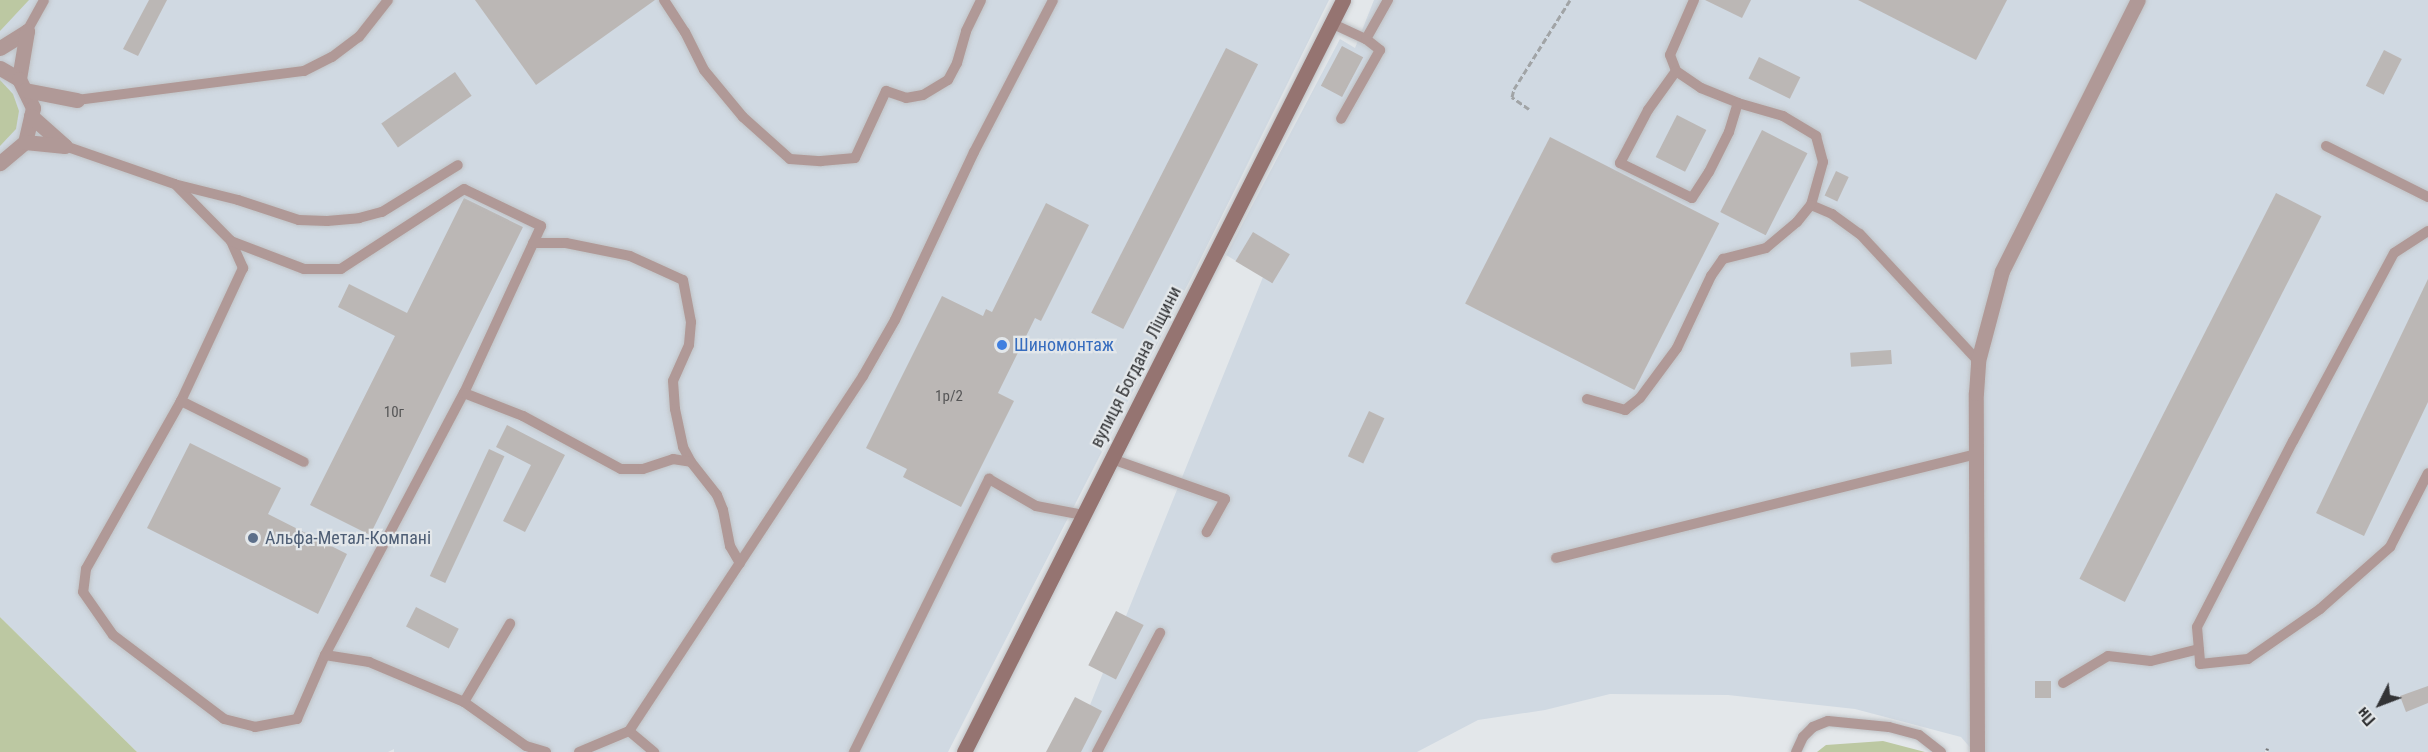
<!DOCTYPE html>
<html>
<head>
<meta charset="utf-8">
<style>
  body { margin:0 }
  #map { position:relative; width:2428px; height:752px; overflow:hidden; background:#e3e7ea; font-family:"Roboto Condensed",sans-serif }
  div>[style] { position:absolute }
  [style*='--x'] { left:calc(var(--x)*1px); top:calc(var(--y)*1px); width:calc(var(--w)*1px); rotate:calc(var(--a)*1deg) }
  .built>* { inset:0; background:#d0d9e2 }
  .green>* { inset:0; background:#bcc8a2 }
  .building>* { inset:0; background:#bbb7b5; transform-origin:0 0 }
  .path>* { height:3px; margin-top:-1.5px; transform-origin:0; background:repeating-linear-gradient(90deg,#a1a4a6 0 6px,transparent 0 9px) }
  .roads { filter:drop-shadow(0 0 2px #c0c3c6) drop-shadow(0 0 2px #c0c3c6) }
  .lane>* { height:10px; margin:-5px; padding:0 5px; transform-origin:5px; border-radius:5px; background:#b09997 }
  .street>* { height:15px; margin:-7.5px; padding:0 7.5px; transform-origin:7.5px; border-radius:7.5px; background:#b09997 }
  .secondary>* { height:15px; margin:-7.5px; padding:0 7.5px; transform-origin:7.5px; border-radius:7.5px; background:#957471 }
  .rail>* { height:7px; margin-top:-3.5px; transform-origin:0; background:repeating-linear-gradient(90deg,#e3e7ea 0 14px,#77797b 0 28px); box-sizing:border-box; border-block:2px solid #77797b }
  .dots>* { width:16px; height:16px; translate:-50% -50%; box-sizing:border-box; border:3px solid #e3e7ea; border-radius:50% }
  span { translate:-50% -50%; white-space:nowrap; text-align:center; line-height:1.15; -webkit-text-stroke:4.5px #e3e7ea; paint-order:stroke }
  .number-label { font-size:15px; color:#555556 }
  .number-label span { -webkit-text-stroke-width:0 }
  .shop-label { font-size:18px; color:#366cbe }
  .left { translate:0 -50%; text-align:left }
  .street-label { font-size:18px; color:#333436 }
  .service-label { font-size:18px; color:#4e5e75 }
  .north { position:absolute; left:2350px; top:674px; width:60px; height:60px; -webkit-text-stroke:4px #e3e7ea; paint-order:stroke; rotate:228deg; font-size:16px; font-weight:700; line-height:24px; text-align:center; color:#333436 }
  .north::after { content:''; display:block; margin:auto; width:21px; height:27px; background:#333436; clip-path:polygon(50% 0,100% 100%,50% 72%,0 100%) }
</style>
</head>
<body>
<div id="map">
  <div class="built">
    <div style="clip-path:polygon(0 0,1329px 0,1190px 280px,948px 752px,394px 752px,394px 749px,388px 752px,137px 752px,0 617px)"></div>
    <div style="clip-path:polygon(1374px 0,2428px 0,2428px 752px,1974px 752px,1961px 737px,1855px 709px,1728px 695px,1610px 694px,1545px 710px,1478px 720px,1417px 752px,1071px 752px,1263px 277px,1226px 255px,1340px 39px,1355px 48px)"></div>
  </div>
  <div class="green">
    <div style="clip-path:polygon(0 0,29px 0,0 31px)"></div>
    <div style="clip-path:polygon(0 80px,13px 94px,19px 111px,16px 129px,0 146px)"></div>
    <div style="clip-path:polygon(0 617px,137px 752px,0 752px)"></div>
    <div style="clip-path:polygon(1883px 741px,1925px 752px,1817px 752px,1826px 745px)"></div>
  </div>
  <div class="building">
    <div style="clip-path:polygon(149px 0,167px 0,138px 56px,123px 49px)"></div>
    <div style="clip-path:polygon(475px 0,655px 0,536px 85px)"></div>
    <div style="clip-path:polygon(1705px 0,1751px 0,1742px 18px)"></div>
    <div style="clip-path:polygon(1858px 0,2007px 0,1976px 60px)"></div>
    <div style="left:1342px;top:46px;width:24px;height:45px;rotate:28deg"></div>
    <div style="left:1226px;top:48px;width:36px;height:297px;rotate:27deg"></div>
    <div style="left:2384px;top:50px;width:20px;height:40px;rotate:27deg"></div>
    <div style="left:1759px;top:57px;width:46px;height:24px;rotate:26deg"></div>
    <div style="left:455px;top:72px;width:29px;height:90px;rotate:55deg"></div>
    <div style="left:1677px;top:115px;width:33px;height:47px;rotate:27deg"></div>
    <div style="left:1762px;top:130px;width:51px;height:92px;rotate:27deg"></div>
    <div style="left:1550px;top:137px;width:190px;height:187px;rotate:27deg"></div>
    <div style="left:1836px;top:171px;width:14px;height:27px;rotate:25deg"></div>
    <div style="left:2276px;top:193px;width:51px;height:433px;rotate:27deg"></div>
    <div style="clip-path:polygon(464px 198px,523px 227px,370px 535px,310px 505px,395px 336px,338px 307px,349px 284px,407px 313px)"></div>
    <div style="clip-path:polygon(1046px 203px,1089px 225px,1041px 321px,1035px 318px,998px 393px,1014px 401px,961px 507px,903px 477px,907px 469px,866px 448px,942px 296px,983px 316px,986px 309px,992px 312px)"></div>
    <div style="left:1253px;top:232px;width:43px;height:34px;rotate:31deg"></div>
    <div style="clip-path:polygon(2428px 279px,2428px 402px,2364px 536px,2316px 513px)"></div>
    <div style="left:1891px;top:350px;width:14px;height:41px;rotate:86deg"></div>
    <div style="left:1369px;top:411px;width:17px;height:50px;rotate:25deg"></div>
    <div style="clip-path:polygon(507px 425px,565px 455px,525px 532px,503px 521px,531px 465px,496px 447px)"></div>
    <div style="clip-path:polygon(190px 443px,281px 488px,268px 514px,347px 554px,318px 614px,147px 528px)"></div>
    <div style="left:489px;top:449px;width:17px;height:140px;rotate:25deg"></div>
    <div style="left:416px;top:607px;width:48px;height:22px;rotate:27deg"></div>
    <div style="left:1116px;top:611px;width:31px;height:61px;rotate:27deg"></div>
    <div style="left:2035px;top:681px;width:16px;height:17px"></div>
    <div style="clip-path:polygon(2428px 686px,2428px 703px,2406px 712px,2400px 696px)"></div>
    <div style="clip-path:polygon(1075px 697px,1102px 711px,1081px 752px,1046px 752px)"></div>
  </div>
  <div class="path">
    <div style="--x:1529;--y:109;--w:21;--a:-145"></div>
    <div style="--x:1512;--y:97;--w:8;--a:-76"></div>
    <div style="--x:1514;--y:89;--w:105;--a:-57.8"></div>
  </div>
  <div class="roads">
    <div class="lane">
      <div style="--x:664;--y:0;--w:38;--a:57"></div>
      <div style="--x:685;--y:32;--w:42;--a:63.4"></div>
      <div style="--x:704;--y:70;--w:61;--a:50.3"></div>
      <div style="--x:743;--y:117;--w:63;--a:41.8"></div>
      <div style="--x:790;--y:159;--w:31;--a:4"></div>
      <div style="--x:821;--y:161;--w:34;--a:-5"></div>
      <div style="--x:855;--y:158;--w:74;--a:-65.2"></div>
      <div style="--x:886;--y:91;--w:21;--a:19"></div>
      <div style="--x:906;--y:98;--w:17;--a:-10"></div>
      <div style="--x:923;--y:95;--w:29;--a:-31"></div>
      <div style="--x:948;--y:80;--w:19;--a:-62"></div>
      <div style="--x:957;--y:63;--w:33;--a:-74"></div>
      <div style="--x:966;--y:31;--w:34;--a:-64"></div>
      <div style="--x:1694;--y:0;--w:60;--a:113.6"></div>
      <div style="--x:1670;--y:55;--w:17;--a:69"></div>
      <div style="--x:1676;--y:71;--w:30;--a:34"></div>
      <div style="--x:1701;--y:88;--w:40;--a:22"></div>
      <div style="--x:1738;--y:103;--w:47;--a:16.1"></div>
      <div style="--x:1783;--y:116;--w:39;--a:31"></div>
      <div style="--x:1816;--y:136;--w:27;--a:75"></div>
      <div style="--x:1823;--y:162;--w:45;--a:105.6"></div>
      <div style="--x:1811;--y:205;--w:23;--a:23"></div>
      <div style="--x:1832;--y:214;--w:34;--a:36"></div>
      <div style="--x:1860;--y:234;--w:173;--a:47.1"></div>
      <div style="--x:1331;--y:23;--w:38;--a:25"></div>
      <div style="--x:1366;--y:39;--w:18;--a:38"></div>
      <div style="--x:1380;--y:50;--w:79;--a:119.5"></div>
      <div style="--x:27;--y:31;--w:35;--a:-61"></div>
      <div style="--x:1366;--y:39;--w:45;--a:-60.6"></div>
      <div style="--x:1676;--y:71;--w:48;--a:125.7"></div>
      <div style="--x:1648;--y:110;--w:60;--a:117.8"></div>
      <div style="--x:1620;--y:163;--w:80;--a:25.9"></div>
      <div style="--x:1692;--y:198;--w:31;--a:-57"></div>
      <div style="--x:1709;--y:172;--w:45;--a:-63.4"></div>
      <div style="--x:1729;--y:132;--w:30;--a:-73"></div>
      <div style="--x:77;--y:100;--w:229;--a:-7.3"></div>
      <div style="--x:304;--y:71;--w:31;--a:-27"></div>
      <div style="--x:332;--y:57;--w:34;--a:-37"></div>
      <div style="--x:359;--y:37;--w:47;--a:-51.9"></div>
      <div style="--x:65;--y:146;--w:116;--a:19.1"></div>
      <div style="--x:175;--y:184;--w:80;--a:45.5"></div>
      <div style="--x:231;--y:241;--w:30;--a:66"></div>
      <div style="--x:243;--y:268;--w:147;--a:115"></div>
      <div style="--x:181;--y:401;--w:193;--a:119.5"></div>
      <div style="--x:86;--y:569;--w:23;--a:97"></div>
      <div style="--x:83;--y:592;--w:52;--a:55.1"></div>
      <div style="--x:113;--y:635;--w:139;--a:37.1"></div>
      <div style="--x:224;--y:719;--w:32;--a:14"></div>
      <div style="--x:255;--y:727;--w:43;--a:-10.8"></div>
      <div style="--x:297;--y:719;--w:70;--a:-66.4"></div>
      <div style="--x:325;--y:655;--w:297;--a:-62.1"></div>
      <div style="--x:464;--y:393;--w:184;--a:-65.2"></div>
      <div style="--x:541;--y:226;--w:85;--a:-154.3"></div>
      <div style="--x:464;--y:189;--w:147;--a:147"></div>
      <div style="--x:341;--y:269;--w:37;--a:180"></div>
      <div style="--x:304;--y:269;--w:78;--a:-159"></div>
      <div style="--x:2326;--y:146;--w:114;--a:26.6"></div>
      <div style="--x:178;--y:185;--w:62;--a:14"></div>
      <div style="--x:238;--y:200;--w:64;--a:18.2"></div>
      <div style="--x:299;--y:220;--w:28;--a:2"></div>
      <div style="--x:327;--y:221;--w:32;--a:-5"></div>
      <div style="--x:359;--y:218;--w:24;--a:-15"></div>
      <div style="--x:382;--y:212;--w:89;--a:-31.7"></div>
      <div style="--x:2428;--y:231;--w:40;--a:147.1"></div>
      <div style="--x:2394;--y:253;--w:213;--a:118.2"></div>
      <div style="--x:2293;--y:441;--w:209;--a:117.3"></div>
      <div style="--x:2197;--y:627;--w:37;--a:85"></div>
      <div style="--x:2200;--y:664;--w:48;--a:-5.9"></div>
      <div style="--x:2248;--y:659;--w:88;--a:-34.8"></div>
      <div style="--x:2320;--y:609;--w:94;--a:-41.5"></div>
      <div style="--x:2390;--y:547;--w:83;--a:-62.8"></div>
      <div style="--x:533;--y:243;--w:33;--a:0"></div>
      <div style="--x:566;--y:243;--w:65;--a:11.5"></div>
      <div style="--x:630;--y:256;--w:58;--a:24.4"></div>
      <div style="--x:683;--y:280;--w:43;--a:79.2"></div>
      <div style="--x:691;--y:322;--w:23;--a:95"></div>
      <div style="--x:689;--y:345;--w:39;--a:114"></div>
      <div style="--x:673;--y:381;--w:28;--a:86"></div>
      <div style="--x:675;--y:409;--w:39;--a:78"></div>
      <div style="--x:683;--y:447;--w:17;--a:62"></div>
      <div style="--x:691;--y:462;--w:42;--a:51.8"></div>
      <div style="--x:717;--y:495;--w:16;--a:68"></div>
      <div style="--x:723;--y:510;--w:37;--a:79"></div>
      <div style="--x:730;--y:546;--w:20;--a:60"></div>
      <div style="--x:464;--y:393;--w:63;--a:21.3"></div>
      <div style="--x:523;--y:416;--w:111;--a:28.4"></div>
      <div style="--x:621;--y:469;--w:22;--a:0"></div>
      <div style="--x:643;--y:469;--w:32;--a:-18"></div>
      <div style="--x:673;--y:459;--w:18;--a:9"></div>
      <div style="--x:1587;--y:399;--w:40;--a:16"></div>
      <div style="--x:1625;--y:410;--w:19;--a:-39"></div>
      <div style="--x:1640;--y:398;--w:62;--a:-53.5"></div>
      <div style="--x:1677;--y:348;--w:80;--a:-64.7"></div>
      <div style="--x:1711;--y:276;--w:21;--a:-55"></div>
      <div style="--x:1723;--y:259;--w:44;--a:-14.3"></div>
      <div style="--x:1766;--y:248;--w:40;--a:-40"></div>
      <div style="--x:1797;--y:222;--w:22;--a:-51"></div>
      <div style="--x:181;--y:401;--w:137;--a:26.4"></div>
      <div style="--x:1112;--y:459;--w:120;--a:19.5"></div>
      <div style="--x:1225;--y:499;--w:38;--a:119"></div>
      <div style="--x:1556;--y:558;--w:433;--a:-13.9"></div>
      <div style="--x:325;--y:655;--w:45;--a:9"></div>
      <div style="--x:369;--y:662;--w:103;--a:22.8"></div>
      <div style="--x:464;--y:702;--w:76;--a:35.4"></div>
      <div style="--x:526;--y:746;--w:21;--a:17"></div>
      <div style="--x:2063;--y:683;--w:52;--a:-31"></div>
      <div style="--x:2108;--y:656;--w:43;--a:6.6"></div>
      <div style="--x:2151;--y:661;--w:49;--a:-14"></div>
      <div style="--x:464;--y:702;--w:91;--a:-59.5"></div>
      <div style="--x:629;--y:731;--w:33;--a:40"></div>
      <div style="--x:579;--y:752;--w:54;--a:-22.8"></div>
      <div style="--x:629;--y:731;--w:425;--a:-56.6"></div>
      <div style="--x:863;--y:376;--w:64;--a:-60.3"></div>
      <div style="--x:895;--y:320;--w:186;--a:-64.8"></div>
      <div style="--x:974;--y:152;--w:171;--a:-62.5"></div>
      <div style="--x:854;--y:752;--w:305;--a:-63.7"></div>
      <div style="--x:989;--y:479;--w:54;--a:29.9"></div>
      <div style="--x:1036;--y:506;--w:48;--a:10.8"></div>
      <div style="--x:1097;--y:752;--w:135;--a:-62.1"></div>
      <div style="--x:1796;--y:752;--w:17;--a:-65"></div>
      <div style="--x:1803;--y:737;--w:14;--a:-45"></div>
      <div style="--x:1813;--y:727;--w:16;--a:-22"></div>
      <div style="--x:1828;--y:721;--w:61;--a:5.6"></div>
      <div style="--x:1889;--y:727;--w:31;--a:15"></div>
      <div style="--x:1919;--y:735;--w:28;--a:38"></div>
    </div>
    <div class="street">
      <div style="--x:0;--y:48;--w:32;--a:-32"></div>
      <div style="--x:27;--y:31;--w:49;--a:99.5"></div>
      <div style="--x:0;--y:68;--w:22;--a:30"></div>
      <div style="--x:19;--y:79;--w:32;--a:64"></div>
      <div style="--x:33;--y:108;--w:35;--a:103"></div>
      <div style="--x:25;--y:142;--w:33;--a:140"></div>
      <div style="--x:25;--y:90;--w:53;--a:10.9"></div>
      <div style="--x:31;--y:116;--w:45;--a:41.4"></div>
      <div style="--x:25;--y:142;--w:40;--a:5.7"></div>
      <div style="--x:1977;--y:752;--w:359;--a:-90.2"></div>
      <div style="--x:1976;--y:393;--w:32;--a:-86"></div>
      <div style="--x:1978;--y:361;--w:93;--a:-75.1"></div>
      <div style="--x:2002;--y:271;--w:303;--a:-63.4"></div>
    </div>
    <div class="secondary">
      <div style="--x:964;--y:752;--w:842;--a:-63.25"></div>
    </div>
  </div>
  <div class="rail">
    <div style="--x:2265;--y:751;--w:3;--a:18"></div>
  </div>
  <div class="dots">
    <div style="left:1002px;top:345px;background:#3f7fe0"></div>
    <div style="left:253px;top:538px;background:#5c6f8a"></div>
  </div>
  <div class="number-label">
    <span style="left:949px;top:397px">1р/2</span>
    <span style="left:394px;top:413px">10г</span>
  </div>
  <div class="shop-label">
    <span class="left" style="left:1014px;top:345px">Шиномонтаж</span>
  </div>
  <div class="street-label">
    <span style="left:1136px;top:367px;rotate:-63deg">вулиця Богдана Ліщини</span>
  </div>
  <div class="service-label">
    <span class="left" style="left:265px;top:538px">Альфа-Метал-Компані</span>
  </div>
  <div class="north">Пн</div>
</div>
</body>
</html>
